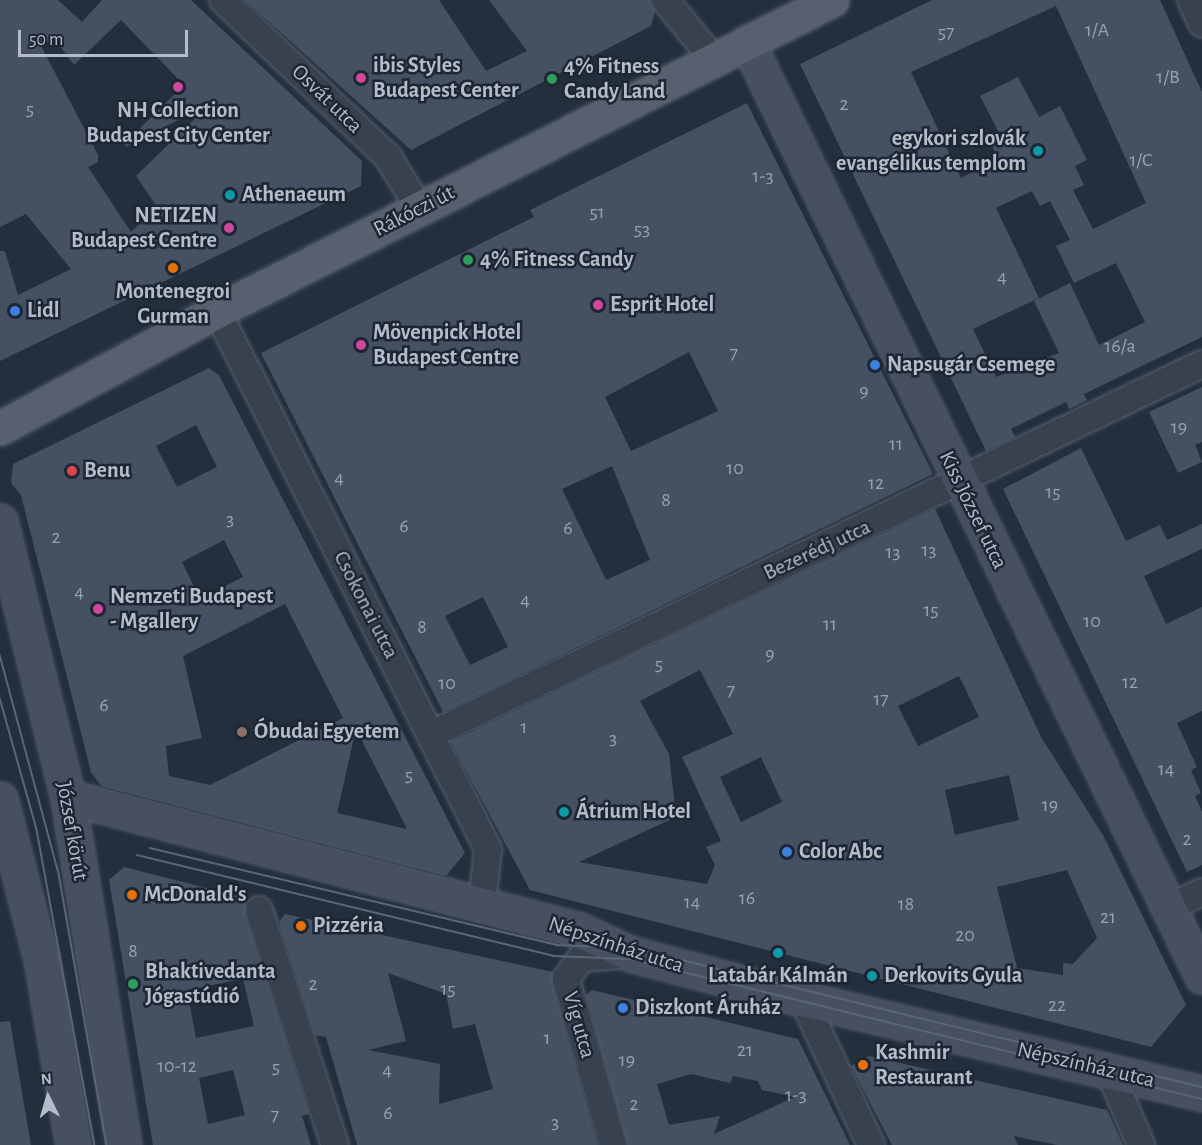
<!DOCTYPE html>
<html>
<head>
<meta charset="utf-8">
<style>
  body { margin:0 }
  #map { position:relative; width:1202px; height:1145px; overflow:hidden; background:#242f3e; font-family:"Alegreya Sans",sans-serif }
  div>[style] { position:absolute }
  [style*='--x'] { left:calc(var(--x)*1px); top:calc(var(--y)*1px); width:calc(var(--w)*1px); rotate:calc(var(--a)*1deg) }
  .building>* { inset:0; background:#455162 }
  .roads { filter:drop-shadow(0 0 2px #565f6c) drop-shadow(0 0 2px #565f6c) }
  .street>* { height:26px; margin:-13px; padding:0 13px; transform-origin:13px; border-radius:13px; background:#38414e }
  .secondary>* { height:33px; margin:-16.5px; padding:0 16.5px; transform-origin:16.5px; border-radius:16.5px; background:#465061 }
  .primary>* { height:33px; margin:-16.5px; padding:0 16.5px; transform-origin:16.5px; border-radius:16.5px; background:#56606e }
  .tram>* { height:1.5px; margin:-0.75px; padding:0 0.75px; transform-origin:0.75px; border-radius:0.75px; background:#5a6575 }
  .dots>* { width:16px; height:16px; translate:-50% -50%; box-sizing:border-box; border:3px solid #1d2633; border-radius:50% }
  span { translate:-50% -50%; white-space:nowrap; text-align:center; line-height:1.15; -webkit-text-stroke:5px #1d2633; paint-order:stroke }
  .number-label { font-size:20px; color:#98a1af }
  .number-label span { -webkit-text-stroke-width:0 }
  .poi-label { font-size:22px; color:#b4bcc9; font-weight:700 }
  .left { translate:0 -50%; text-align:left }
  .right { translate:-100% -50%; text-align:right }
  .street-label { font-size:22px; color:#b4bcc9 }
  .north { position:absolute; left:18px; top:1067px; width:60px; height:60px; -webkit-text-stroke:4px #1d2633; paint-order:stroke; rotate:355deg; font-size:16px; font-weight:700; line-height:24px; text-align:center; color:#b4bcc9 }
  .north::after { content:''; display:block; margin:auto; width:21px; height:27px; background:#b4bcc9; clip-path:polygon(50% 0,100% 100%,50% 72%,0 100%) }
  .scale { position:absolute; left:18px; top:30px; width:170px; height:27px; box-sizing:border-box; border:3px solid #b4bcc9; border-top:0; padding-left:8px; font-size:18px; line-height:21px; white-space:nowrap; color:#b4bcc9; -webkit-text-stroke:4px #1d2633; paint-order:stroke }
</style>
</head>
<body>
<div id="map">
  <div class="building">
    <div style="clip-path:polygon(evenodd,0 0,58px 0,82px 22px,102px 0,191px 0,362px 161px,361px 186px,0 361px,0 251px,5px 251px,18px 295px,71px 269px,26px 214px,0 227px,0 0,121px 20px,184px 85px,124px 144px,126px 147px,211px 103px,136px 176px,157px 207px,131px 232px,88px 167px,98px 162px,98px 155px,41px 46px,54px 38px,74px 65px,121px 20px)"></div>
    <div style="clip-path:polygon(245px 0,439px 0,486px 71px,527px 51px,489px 0,650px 0,655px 11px,651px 26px,411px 150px)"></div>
    <div style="clip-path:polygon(evenodd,932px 0,1160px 0,1202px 92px,1202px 337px,1084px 394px,1087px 400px,1069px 409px,1066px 402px,1011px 429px,1015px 437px,986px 451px,800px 64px,932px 0,1056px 6px,1146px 203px,1093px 229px,1073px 190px,1084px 185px,1075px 166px,1087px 160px,1060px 106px,1039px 117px,1018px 77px,980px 96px,1001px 137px,990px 142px,998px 159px,961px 178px,911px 72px,1056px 6px,932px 0,1032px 191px,1040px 206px,1050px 201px,1070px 240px,1056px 246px,1074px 283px,1116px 263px,1145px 322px,1099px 345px,1070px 283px,1034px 301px,1059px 353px,996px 377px,973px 329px,1039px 298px,996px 208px,1032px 191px)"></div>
    <div style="clip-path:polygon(evenodd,747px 103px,933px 474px,443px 712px,261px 353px,534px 217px,530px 210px,747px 103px,689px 352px,718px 411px,631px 451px,605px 397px,689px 352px,747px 103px,612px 466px,650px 560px,606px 580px,562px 489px,612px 466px,747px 103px,483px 597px,508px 647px,470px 665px,445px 616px,483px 597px)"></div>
    <div style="clip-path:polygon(evenodd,209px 368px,219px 375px,465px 853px,446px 876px,101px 786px,91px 772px,21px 495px,11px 483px,13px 464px,209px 368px,196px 425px,217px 467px,177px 487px,156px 446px,196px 425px,209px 368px,224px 540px,243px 577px,200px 599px,182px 562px,224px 540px,209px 368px,285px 604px,343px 718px,210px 785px,169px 776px,166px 746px,202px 738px,183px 656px,285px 604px,209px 368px,356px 729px,407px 829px,337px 813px,356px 729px)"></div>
    <div style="clip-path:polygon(1202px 387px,1202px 442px,1195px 445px,1202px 462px,1178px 473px,1149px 412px)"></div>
    <div style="clip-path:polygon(1081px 448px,1126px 541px,1160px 525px,1167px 540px,1202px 524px,1202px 549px,1144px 576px,1166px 624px,1202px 607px,1202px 711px,1177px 723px,1197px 767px,1191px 770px,1201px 793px,1195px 796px,1202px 812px,1202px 865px,1187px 872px,1003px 489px)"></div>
    <div style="clip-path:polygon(evenodd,935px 509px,1041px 737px,1104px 837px,1186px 1005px,1151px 1047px,530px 890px,451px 742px,935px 509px,700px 670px,733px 734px,682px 757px,721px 841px,706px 847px,715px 865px,707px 884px,579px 862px,676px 817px,669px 754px,640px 701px,700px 670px,935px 509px,959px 676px,979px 717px,918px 746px,898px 706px,959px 676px,935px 509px,761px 757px,782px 802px,741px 822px,720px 777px,761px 757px,935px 509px,1009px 775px,1019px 820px,955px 835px,945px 790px,1009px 775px,935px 509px,1067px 870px,1097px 938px,1073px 964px,1063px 963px,1063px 975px,1017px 968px,997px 887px,1067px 870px)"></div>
    <div style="clip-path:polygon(evenodd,124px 867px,246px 898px,245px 915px,309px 1114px,302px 1116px,311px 1145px,153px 1145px,109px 880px,124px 867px,243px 979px,254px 1026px,196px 1038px,187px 990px,243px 979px,124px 867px,233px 1070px,245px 1115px,208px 1124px,199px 1078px,233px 1070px)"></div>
    <div style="clip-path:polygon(evenodd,285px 914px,553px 972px,552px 983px,597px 1145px,357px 1145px,326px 1037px,315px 1035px,279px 922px,285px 914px,388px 973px,446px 994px,453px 1029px,475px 1024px,493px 1089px,439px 1104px,440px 1064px,368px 1050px,406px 1041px,388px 973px)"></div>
    <div style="clip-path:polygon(evenodd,592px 990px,798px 1039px,850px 1145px,628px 1145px,586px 995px,592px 990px,691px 1074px,730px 1083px,733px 1076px,758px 1081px,762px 1090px,795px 1097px,714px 1134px,720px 1116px,669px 1125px,657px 1084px,691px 1074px)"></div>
    <div style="clip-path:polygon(10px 1021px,26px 1116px,31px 1145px,0 1145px,0 1022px)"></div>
    <div style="clip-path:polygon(869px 1056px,1107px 1110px,1123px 1145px,1057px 1145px,1014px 1136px,1018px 1145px,892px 1145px,851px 1066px)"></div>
  </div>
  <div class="roads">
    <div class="street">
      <div style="--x:223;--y:0;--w:228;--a:43.6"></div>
      <div style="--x:388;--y:157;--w:60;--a:58.7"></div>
      <div style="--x:665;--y:0;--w:76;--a:50.9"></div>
      <div style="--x:1191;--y:0;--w:26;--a:65"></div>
      <div style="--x:217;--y:311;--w:602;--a:63.26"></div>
      <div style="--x:488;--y:849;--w:55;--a:96.2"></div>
      <div style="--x:432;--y:734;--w:854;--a:-25.67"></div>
      <div style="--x:1170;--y:907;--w:35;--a:-25"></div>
      <div style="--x:259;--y:910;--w:247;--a:72.1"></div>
      <div style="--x:803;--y:999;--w:161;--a:65"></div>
      <div style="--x:1109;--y:1070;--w:82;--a:66.9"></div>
      <div style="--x:613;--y:1145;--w:173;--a:-105.8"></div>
      <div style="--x:566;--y:979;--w:26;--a:-54"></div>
      <div style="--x:581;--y:958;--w:50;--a:-4.6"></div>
    </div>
    <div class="secondary">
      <div style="--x:747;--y:42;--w:1039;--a:64.03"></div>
      <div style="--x:0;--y:521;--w:284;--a:76.2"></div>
      <div style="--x:68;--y:797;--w:352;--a:80.9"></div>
      <div style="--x:68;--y:797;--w:528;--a:14.59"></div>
      <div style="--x:579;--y:930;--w:57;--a:24.8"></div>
      <div style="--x:631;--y:954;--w:178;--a:14.7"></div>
      <div style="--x:803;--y:999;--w:410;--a:13.3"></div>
      <div style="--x:0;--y:799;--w:169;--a:75.6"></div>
      <div style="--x:42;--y:963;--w:185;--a:80.3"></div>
    </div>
    <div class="primary">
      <div style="--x:0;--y:428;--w:247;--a:-28.3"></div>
      <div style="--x:217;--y:311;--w:689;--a:-26.83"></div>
    </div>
  </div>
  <div class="tram">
    <div style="--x:0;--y:655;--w:227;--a:74.9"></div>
    <div style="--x:59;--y:874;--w:275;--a:80"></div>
    <div style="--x:0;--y:698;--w:137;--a:74.3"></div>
    <div style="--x:37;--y:830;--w:320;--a:79.6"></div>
    <div style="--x:150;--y:848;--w:417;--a:13.4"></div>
    <div style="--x:556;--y:945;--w:77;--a:2.2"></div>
    <div style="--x:633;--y:948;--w:586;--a:13.73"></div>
    <div style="--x:137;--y:855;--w:428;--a:13.6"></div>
    <div style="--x:553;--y:956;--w:77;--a:2.2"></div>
    <div style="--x:630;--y:959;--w:589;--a:13.75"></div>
  </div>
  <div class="dots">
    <div style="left:361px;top:78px;background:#d1479c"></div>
    <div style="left:552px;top:79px;background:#2e9e5b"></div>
    <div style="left:178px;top:87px;background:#d1479c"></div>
    <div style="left:1038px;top:151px;background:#0f9aa8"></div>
    <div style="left:230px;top:195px;background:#0f9aa8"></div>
    <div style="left:229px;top:228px;background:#d1479c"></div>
    <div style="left:468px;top:260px;background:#2e9e5b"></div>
    <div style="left:173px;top:268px;background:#e8710a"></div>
    <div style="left:598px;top:305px;background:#d1479c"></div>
    <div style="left:15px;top:311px;background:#3f7fe0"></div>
    <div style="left:361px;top:345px;background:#d1479c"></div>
    <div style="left:875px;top:365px;background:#3f7fe0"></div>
    <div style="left:72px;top:471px;background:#e0444e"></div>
    <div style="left:98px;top:609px;background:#d1479c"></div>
    <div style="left:242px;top:732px;background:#8d6e63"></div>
    <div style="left:564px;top:812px;background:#0f9aa8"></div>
    <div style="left:787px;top:852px;background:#3f7fe0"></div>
    <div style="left:132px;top:895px;background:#e8710a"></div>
    <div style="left:301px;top:926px;background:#e8710a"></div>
    <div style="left:778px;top:953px;background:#0f9aa8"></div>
    <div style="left:872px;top:976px;background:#0f9aa8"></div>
    <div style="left:133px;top:984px;background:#2e9e5b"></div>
    <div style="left:623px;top:1008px;background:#3f7fe0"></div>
    <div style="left:863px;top:1065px;background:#e8710a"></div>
  </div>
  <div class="number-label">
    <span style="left:1097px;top:30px">1/A</span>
    <span style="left:946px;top:32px">57</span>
    <span style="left:1168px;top:77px">1/B</span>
    <span style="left:844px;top:104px">2</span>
    <span style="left:30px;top:109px">5</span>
    <span style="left:1141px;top:160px">1/C</span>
    <span style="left:763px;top:176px">1-3</span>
    <span style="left:597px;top:212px">51</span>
    <span style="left:642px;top:229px">53</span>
    <span style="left:1002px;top:277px">4</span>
    <span style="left:1120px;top:346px">16/a</span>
    <span style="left:734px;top:353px">7</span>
    <span style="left:864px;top:391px">9</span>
    <span style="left:1179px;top:427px">19</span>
    <span style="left:896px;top:444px">11</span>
    <span style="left:735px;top:468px">10</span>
    <span style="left:339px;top:478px">4</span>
    <span style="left:876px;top:483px">12</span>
    <span style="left:1053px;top:492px">15</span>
    <span style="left:666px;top:500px">8</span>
    <span style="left:230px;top:519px">3</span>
    <span style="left:404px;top:526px">6</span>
    <span style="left:568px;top:528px">6</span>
    <span style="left:56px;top:537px">2</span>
    <span style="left:929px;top:550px">13</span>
    <span style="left:893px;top:552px">13</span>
    <span style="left:79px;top:592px">4</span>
    <span style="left:525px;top:600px">4</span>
    <span style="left:931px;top:610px">15</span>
    <span style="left:1092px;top:621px">10</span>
    <span style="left:830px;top:624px">11</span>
    <span style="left:422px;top:627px">8</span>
    <span style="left:770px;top:654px">9</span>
    <span style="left:659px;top:664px">5</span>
    <span style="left:1130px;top:682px">12</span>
    <span style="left:447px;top:683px">10</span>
    <span style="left:731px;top:690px">7</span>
    <span style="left:881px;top:699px">17</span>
    <span style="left:104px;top:705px">6</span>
    <span style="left:524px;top:727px">1</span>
    <span style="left:613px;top:738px">3</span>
    <span style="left:1166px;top:769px">14</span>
    <span style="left:409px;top:775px">5</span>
    <span style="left:1050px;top:805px">19</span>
    <span style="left:1187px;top:839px">2</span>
    <span style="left:747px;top:898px">16</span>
    <span style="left:692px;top:902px">14</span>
    <span style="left:906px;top:904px">18</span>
    <span style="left:1108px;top:917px">21</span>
    <span style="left:965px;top:935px">20</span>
    <span style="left:133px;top:951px">8</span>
    <span style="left:313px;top:984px">2</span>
    <span style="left:448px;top:989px">15</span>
    <span style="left:1057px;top:1005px">22</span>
    <span style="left:547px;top:1038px">1</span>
    <span style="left:745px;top:1050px">21</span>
    <span style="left:627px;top:1060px">19</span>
    <span style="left:177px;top:1066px">10-12</span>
    <span style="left:276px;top:1067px">5</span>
    <span style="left:387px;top:1070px">4</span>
    <span style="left:796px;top:1095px">1-3</span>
    <span style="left:634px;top:1104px">2</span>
    <span style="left:388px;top:1113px">6</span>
    <span style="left:275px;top:1115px">7</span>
    <span style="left:555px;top:1122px">3</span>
  </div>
  <div class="poi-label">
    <span class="left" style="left:373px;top:78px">ibis Styles<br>Budapest Center</span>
    <span class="left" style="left:564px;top:79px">4% Fitness<br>Candy Land</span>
    <span style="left:178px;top:123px">NH Collection<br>Budapest City Center</span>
    <span class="right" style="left:1026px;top:151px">egykori szlovák<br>evangélikus templom</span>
    <span class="left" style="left:242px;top:195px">Athenaeum</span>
    <span class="right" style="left:217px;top:228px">NETIZEN<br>Budapest Centre</span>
    <span class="left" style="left:480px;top:260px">4% Fitness Candy</span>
    <span style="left:173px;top:304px">Montenegroi<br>Gurman</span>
    <span class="left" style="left:610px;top:305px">Esprit Hotel</span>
    <span class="left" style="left:27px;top:311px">Lidl</span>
    <span class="left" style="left:373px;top:345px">Mövenpick Hotel<br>Budapest Centre</span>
    <span class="left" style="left:887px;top:365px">Napsugár Csemege</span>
    <span class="left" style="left:84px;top:471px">Benu</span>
    <span class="left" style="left:110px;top:609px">Nemzeti Budapest<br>- Mgallery</span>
    <span class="left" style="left:254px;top:732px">Óbudai Egyetem</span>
    <span class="left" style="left:576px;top:812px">Átrium Hotel</span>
    <span class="left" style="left:799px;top:852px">Color Abc</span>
    <span class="left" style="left:144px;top:895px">McDonald's</span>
    <span class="left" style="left:313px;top:926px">Pizzéria</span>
    <span class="left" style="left:145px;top:984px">Bhaktivedanta<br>Jógastúdió</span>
    <span style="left:778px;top:976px">Latabár Kálmán</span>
    <span class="left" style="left:884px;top:976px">Derkovits Gyula</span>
    <span class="left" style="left:635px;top:1008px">Diszkont Áruház</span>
    <span class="left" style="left:875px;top:1065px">Kashmir<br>Restaurant</span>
  </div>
  <div class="street-label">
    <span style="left:327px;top:99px;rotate:44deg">Osvát utca</span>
    <span style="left:414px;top:211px;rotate:-27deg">Rákóczi út</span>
    <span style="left:973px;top:510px;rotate:64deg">Kiss József utca</span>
    <span style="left:817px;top:550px;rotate:-25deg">Bezerédj utca</span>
    <span style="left:366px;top:605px;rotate:63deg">Csokonai utca</span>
    <span style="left:72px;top:831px;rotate:80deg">József körút</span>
    <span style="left:616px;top:945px;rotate:18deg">Népszínház utca</span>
    <span style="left:579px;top:1025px;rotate:74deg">Víg utca</span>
    <span style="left:1086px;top:1065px;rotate:13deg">Népszínház utca</span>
  </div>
  <div class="north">N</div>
  <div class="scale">50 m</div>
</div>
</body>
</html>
